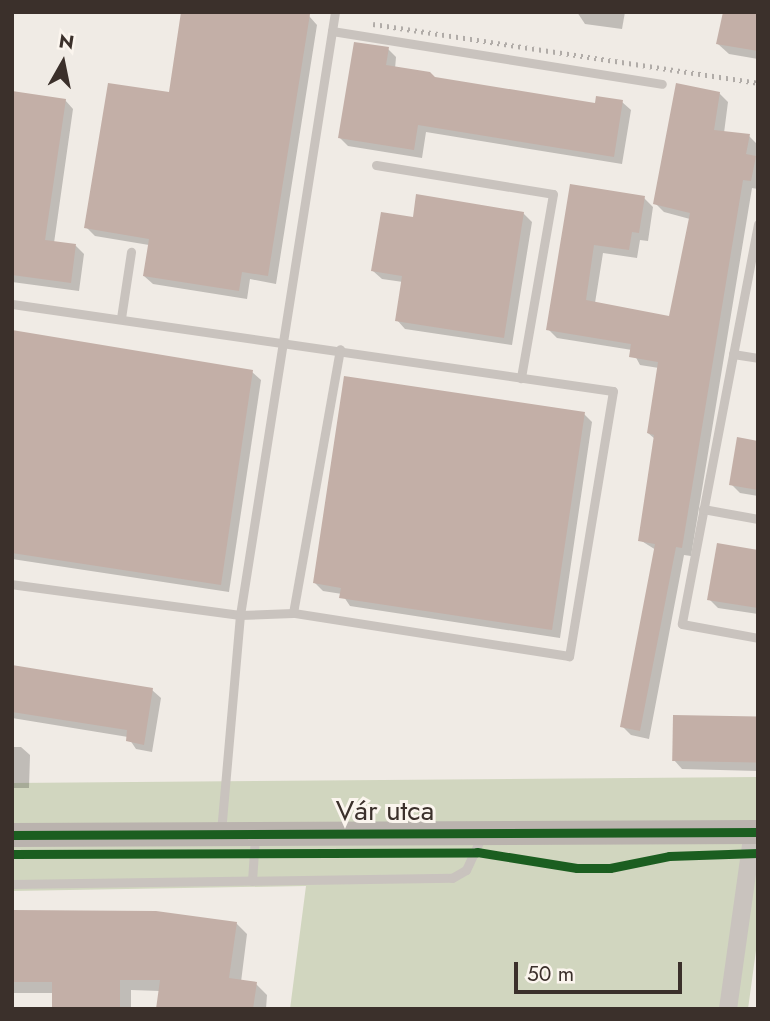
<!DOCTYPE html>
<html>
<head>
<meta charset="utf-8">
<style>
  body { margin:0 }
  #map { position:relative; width:770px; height:1021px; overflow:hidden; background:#f0ebe5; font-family:Jost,sans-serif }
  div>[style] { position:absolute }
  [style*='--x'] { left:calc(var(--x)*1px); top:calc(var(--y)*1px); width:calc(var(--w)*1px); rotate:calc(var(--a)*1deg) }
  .green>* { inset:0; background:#d1d6bf }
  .shadow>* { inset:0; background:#0003 }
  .building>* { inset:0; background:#c3afa7; transform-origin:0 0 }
  .lane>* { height:9px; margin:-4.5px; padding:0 4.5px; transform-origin:4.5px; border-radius:4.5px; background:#c9c3be }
  .street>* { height:18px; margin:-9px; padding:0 9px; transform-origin:9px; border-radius:9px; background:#c9c3be }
  .secondary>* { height:24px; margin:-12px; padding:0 12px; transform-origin:12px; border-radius:12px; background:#bab3ae }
  .rail>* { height:5px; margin-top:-2.5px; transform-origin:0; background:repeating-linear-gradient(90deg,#b1aca8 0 2px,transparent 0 7px) }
  .cycleway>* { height:9px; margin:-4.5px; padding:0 4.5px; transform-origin:4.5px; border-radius:4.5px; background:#1b5e20 }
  span { translate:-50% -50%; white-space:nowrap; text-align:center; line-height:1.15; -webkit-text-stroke:6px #fbf5ee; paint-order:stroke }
  .street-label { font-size:28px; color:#3b302b }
  .frame { position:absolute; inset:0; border:14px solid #3b302b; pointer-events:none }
  .north { position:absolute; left:28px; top:28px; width:70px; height:70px; -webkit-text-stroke:5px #fbf5ee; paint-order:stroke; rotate:9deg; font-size:19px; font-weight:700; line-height:28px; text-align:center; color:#3b302b }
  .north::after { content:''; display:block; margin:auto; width:24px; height:32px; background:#3b302b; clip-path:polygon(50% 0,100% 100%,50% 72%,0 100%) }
  .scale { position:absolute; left:514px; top:962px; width:168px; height:32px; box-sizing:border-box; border:4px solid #3b302b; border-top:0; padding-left:9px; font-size:21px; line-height:24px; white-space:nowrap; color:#3b302b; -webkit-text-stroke:5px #fbf5ee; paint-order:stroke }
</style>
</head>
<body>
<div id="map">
  <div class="green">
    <div style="clip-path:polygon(758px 777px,758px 936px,748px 1009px,290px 1009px,306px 886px,12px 891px,12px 783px)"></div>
  </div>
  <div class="shadow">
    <div style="clip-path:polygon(183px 12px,289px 12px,309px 16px,317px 25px,276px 284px,250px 279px,247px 299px,153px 284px,144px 276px,149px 245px,95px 236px,86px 227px,170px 94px)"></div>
    <div style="clip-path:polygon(577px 12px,625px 12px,622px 29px,585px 24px)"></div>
    <div style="clip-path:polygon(758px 12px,758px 59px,729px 54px,718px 44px)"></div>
    <div style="clip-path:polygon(388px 49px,396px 57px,395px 69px,434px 79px,596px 105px,622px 102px,631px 110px,622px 164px,426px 132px,422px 158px,348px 146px,340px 138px)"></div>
    <div style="clip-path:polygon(12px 92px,65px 100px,73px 109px,54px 243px,76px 246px,84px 254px,79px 291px,12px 282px)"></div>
    <div style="clip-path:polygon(719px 93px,728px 102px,724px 133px,749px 136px,758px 145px,758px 189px,752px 188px,691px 556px,684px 555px,649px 739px,631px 735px,622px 726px,656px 550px,640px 540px,655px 439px,648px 433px,659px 368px,640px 365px,632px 350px,557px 338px,548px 329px,571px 186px,644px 198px,653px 207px,648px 241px,640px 240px,637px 258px,603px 253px,595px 303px,670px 319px,690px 219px,664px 212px,655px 203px)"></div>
    <div style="clip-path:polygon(523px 213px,532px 222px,512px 345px,405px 329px,397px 320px,403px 282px,382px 279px,373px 271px,414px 219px)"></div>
    <div style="clip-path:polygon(12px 333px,252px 372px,261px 380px,229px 592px,12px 559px)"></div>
    <div style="clip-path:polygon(584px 414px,592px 422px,560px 638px,350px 606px,342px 594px,323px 591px,315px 583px)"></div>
    <div style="clip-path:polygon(758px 443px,758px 496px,740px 493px,731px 484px)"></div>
    <div style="clip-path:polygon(758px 551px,758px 614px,718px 608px,709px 599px)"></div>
    <div style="clip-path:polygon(12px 667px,152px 690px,161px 698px,152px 752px,136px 749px,128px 737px,12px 718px)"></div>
    <div style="clip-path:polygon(758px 719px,758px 771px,682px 769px,674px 760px)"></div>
    <div style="clip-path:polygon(12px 747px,21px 747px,30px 755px,29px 788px,12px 788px)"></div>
    <div style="clip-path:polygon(12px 912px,236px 923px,247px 934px,241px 982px,256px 984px,267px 995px,266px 1009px,158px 1009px,161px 991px,131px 990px,131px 1009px,54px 1009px,54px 993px,12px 993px)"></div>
  </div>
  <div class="building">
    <div style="clip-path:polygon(181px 12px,310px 14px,268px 276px,242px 272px,239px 291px,143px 276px,149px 239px,84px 228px,108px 83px,169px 92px)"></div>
    <div style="clip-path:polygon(723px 12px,758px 12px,758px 51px,716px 44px)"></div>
    <div style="clip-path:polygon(354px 42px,389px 47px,386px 65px,430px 72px,435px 77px,595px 103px,596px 96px,623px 100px,614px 157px,418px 125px,414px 150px,338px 138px)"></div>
    <div style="clip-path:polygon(676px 83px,720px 92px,714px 130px,750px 134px,746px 154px,756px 156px,751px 181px,743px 180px,682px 548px,676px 547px,640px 731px,620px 727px,655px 544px,638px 541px,654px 435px,647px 433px,658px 362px,629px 357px,631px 344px,546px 330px,570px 184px,645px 196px,639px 233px,632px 232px,629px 250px,594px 245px,586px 300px,669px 316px,690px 213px,653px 204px)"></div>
    <div style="clip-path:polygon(12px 91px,66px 99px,45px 240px,76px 244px,71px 283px,12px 275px)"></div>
    <div style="clip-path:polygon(416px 194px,524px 212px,504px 338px,395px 321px,402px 276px,371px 271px,381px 212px,413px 217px)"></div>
    <div style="clip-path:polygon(12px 330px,253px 370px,221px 585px,12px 553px)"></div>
    <div style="clip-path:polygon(344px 376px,585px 412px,552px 630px,339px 598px,341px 588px,313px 583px)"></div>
    <div style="clip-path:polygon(737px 437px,758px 441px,758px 490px,729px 485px)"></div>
    <div style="clip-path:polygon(717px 543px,758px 550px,758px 608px,707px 600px)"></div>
    <div style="clip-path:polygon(12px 665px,153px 688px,144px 745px,126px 741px,127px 730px,12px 712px)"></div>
    <div style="left:673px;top:715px;width:85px;height:46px;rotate:1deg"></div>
    <div style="clip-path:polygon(12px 910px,156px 911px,237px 922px,229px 978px,257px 982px,253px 1009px,156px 1009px,160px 980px,120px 980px,120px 1009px,52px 1009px,52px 982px,12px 982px)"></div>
  </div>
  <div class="lane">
    <div style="--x:332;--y:31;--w:334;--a:9.1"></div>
    <div style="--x:376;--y:165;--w:179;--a:9.3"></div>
    <div style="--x:553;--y:194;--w:187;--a:99.9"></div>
    <div style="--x:758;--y:224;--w:407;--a:100.8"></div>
    <div style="--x:682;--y:624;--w:77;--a:10.4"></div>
    <div style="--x:12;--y:304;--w:607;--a:8.24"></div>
    <div style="--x:613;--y:391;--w:269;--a:99.4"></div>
    <div style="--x:569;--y:656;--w:279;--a:-171.1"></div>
    <div style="--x:293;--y:613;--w:53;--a:177.8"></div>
    <div style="--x:240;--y:615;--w:230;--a:-172.3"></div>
    <div style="--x:121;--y:318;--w:67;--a:-81.4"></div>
    <div style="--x:733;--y:354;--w:25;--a:9"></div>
    <div style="--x:703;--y:509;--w:56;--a:10.3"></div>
    <div style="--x:293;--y:613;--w:268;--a:-79.9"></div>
    <div style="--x:221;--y:832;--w:218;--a:-85"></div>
    <div style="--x:240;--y:615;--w:610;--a:-81.05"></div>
    <div style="--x:252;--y:881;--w:44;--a:-86.1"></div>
    <div style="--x:12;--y:884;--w:440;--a:-0.8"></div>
    <div style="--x:452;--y:878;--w:16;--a:-30"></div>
    <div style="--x:466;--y:870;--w:38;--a:-65"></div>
  </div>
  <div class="street">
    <div style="--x:728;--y:1009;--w:179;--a:-82"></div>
  </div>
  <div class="secondary">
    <div style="--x:12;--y:835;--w:746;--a:-0.23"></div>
  </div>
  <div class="rail">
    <div style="--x:373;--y:24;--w:389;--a:8.7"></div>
  </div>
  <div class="cycleway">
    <div style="--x:12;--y:835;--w:746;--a:-0.23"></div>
    <div style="--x:12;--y:854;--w:465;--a:-0.2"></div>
    <div style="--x:477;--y:852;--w:101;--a:9.1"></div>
    <div style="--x:577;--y:868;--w:33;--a:0"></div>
    <div style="--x:610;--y:868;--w:60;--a:-11.5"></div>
    <div style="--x:669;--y:856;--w:89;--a:-1.9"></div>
  </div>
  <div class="street-label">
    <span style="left:385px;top:811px">Vár utca</span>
  </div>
  <div class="frame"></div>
  <div class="north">N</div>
  <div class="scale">50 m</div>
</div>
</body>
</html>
